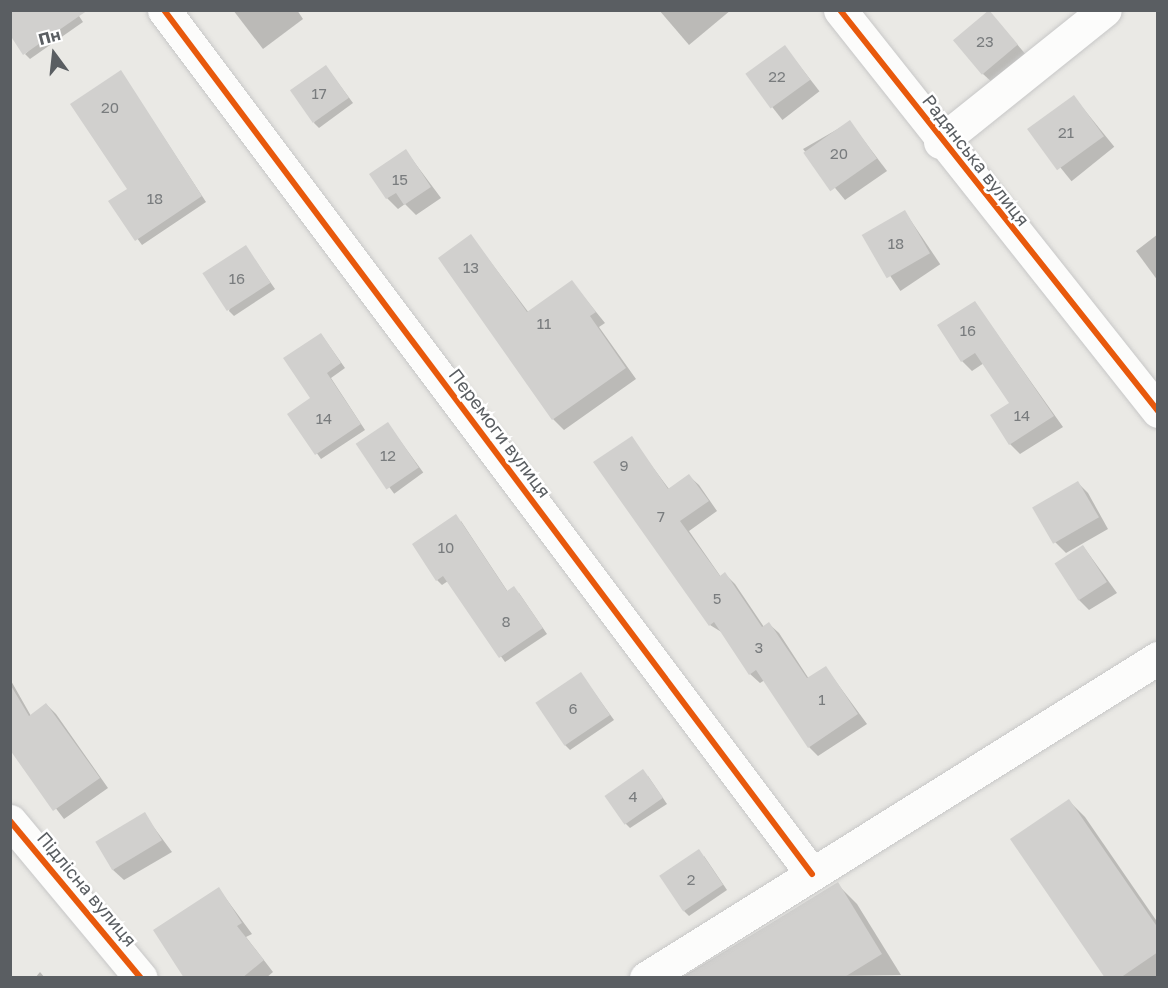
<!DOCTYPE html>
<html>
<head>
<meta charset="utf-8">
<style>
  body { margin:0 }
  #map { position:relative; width:1168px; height:988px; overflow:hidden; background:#eae9e5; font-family:"Golos Text",sans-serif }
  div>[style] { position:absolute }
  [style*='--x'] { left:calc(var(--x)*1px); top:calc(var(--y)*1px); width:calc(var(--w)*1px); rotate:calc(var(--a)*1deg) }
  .shadow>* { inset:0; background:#0003; transform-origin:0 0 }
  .building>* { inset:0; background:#d1d0ce; transform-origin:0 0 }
  .roads { filter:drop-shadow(0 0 2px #c7c7c7) drop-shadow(0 0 2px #c7c7c7) }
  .minor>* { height:33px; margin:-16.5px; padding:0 16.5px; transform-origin:16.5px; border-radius:16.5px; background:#fcfcfb }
  .cycleway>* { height:6px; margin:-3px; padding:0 3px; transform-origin:3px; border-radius:3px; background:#e8590c }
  span { translate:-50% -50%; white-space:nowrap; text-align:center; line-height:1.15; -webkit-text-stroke:5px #fff; paint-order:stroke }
  .number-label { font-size:15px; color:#797c7e }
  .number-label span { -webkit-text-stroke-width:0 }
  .street-label { font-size:18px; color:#5a5e62 }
  .frame { position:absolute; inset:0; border:12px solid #5a5e62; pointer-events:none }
  .north { position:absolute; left:24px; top:24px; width:60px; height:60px; -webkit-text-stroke:4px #fff; paint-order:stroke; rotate:345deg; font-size:16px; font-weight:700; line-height:24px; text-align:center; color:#5a5e62 }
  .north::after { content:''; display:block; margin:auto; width:21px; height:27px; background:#5a5e62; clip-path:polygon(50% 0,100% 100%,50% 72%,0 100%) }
</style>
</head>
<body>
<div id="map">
  <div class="shadow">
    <div style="clip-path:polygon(75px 10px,83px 22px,30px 59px,25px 54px)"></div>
    <div style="clip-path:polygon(233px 10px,297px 10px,303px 19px,263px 49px)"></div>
    <div style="clip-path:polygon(659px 10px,731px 10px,689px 45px)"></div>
    <div style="clip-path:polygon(999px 23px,1027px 56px,994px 84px,983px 74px)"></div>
    <div style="left:785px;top:47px;width:56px;height:47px;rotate:52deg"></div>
    <div style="clip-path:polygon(121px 72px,206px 202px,142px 245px,111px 202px,129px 189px)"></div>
    <div style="clip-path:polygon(330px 72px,353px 103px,319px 128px,314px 123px)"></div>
    <div style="left:1074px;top:97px;width:64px;height:55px;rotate:51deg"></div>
    <div style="clip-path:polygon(850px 122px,887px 171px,845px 200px,803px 149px)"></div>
    <div style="clip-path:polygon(406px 151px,441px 198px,416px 215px,405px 204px,398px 209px,387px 198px)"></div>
    <div style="left:905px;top:212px;width:63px;height:48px;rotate:56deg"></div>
    <div style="clip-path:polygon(1158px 234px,1158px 281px,1136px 251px)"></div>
    <div style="clip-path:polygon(471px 236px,529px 313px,572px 282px,605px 323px,599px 327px,636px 379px,564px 430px,553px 419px)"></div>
    <div style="clip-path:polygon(246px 247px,275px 289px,234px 316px,229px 311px)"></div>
    <div style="clip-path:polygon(975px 303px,1063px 427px,1020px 454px,1010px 444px,1011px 404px,984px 363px,972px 371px,962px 361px)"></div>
    <div style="clip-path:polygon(321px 334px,345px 368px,331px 378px,365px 430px,321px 459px,289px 414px,313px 399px)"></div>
    <div style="left:388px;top:424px;width:60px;height:36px;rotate:54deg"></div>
    <div style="clip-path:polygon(631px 438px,669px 489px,689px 476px,699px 485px,717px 511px,689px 531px,721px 577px,725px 574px,735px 584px,764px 627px,769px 624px,779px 633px,809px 679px,826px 668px,867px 724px,818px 756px,809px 747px,765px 680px,760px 683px,750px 674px,723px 633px,710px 625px)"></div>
    <div style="clip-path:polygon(1078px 483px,1088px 493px,1108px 529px,1066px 553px,1055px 542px)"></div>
    <div style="clip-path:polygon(461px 521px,508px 592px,519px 593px,547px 634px,505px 662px,448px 581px,442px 585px,437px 580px)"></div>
    <div style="clip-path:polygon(1083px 546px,1117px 593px,1089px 610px,1079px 600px)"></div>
    <div style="clip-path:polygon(581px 674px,614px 720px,570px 750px,565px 745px)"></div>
    <div style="clip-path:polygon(10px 679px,31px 716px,46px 704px,56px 714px,108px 788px,64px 819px,10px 748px)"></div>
    <div style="clip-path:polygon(648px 776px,667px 804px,630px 828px,625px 823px)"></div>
    <div style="clip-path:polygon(1069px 801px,1085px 817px,1158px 923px,1158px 978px,1107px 978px)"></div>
    <div style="clip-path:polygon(144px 814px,172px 852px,124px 880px,113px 870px)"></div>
    <div style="clip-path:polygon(704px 856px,727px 890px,689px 916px,684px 911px)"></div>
    <div style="clip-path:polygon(837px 884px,857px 904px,901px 975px,681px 978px)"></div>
    <div style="clip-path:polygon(219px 889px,252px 934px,246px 937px,273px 972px,266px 978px,188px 978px)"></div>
    <div style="clip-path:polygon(40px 972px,45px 978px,35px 978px)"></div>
  </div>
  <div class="building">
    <div style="clip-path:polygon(10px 10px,88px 10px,23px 55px,10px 35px)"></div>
    <div style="left:989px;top:10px;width:45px;height:47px;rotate:50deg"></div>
    <div style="left:785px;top:45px;width:43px;height:49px;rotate:54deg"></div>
    <div style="left:326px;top:65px;width:40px;height:44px;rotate:55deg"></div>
    <div style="clip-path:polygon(121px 70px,202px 196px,135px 241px,108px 201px,127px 189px,70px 104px)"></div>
    <div style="left:1074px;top:95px;width:51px;height:58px;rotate:54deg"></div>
    <div style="left:850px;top:120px;width:47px;height:57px;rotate:55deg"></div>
    <div style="clip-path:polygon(406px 149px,431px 187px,404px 205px,396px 193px,386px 199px,369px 174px)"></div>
    <div style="left:905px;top:210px;width:50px;height:50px;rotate:60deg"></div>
    <div style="clip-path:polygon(471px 234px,527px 312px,572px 280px,596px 312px,590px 316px,626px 368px,552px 420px,438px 258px)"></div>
    <div style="left:246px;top:245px;width:45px;height:52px;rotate:57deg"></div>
    <div style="clip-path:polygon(975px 301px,1054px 416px,1009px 445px,990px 415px,1009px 403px,975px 353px,961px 362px,937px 325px)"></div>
    <div style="clip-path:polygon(321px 333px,341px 363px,327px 373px,361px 424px,315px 455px,287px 414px,310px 398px,283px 358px)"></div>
    <div style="left:388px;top:422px;width:55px;height:39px;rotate:56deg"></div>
    <div style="clip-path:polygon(632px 436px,668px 489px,689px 474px,709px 501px,680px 521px,720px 576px,725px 572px,762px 627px,769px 622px,807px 678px,826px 666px,858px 714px,808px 748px,756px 670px,749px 675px,714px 622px,709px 626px,593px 462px)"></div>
    <div style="left:1078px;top:481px;width:42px;height:53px;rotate:60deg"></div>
    <div style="clip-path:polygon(456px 514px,507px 591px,514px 586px,543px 628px,499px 658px,443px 576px,436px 581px,412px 544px)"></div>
    <div style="left:1083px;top:545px;width:44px;height:34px;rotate:57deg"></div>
    <div style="left:581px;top:672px;width:52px;height:55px;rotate:56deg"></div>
    <div style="clip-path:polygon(10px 684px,29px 716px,46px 703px,100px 778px,53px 811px,10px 750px)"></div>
    <div style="left:643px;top:769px;width:35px;height:47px;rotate:55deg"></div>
    <div style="clip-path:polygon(1069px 799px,1158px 928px,1158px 952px,1120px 978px,1105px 978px,1010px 839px)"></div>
    <div style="left:145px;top:812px;width:33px;height:58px;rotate:59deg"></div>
    <div style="left:699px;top:849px;width:43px;height:48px;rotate:56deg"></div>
    <div style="clip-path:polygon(838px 882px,882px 954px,843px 978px,682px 978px)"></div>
    <div style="clip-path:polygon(219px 887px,242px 923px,237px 926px,264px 960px,242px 978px,184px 978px,153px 930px)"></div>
  </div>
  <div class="roads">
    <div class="minor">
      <div style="--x:164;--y:10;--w:1080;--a:53.13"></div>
      <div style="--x:840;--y:10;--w:512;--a:51.58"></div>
      <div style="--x:940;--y:142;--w:211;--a:-38.7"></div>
      <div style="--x:10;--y:821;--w:204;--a:50.2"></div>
      <div style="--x:646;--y:978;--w:604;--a:-32.01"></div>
    </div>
  </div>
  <div class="cycleway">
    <div style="--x:164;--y:10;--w:1080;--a:53.13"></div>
    <div style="--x:840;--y:10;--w:512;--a:51.58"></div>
    <div style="--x:10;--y:821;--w:204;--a:50.2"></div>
  </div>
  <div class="number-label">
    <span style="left:985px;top:42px">23</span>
    <span style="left:777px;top:77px">22</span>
    <span style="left:319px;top:94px">17</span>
    <span style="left:110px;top:108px">20</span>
    <span style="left:1066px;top:133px">21</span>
    <span style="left:839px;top:154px">20</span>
    <span style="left:400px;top:180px">15</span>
    <span style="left:155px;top:199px">18</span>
    <span style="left:896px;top:244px">18</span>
    <span style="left:471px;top:268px">13</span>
    <span style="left:237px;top:279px">16</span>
    <span style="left:544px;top:324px">11</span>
    <span style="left:968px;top:331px">16</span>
    <span style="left:1022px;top:416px">14</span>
    <span style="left:324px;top:419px">14</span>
    <span style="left:388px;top:456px">12</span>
    <span style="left:624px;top:466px">9</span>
    <span style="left:661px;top:517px">7</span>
    <span style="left:446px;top:548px">10</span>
    <span style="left:717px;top:599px">5</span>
    <span style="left:506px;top:622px">8</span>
    <span style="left:759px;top:648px">3</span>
    <span style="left:822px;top:700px">1</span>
    <span style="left:573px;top:709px">6</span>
    <span style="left:633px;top:797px">4</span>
    <span style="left:691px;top:880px">2</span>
  </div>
  <div class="street-label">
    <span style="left:976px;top:160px;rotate:52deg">Радянська вулиця</span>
    <span style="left:500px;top:433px;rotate:53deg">Перемоги вулиця</span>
    <span style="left:87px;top:889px;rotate:50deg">Підлісна вулиця</span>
  </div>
  <div class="frame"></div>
  <div class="north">Пн</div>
</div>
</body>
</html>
